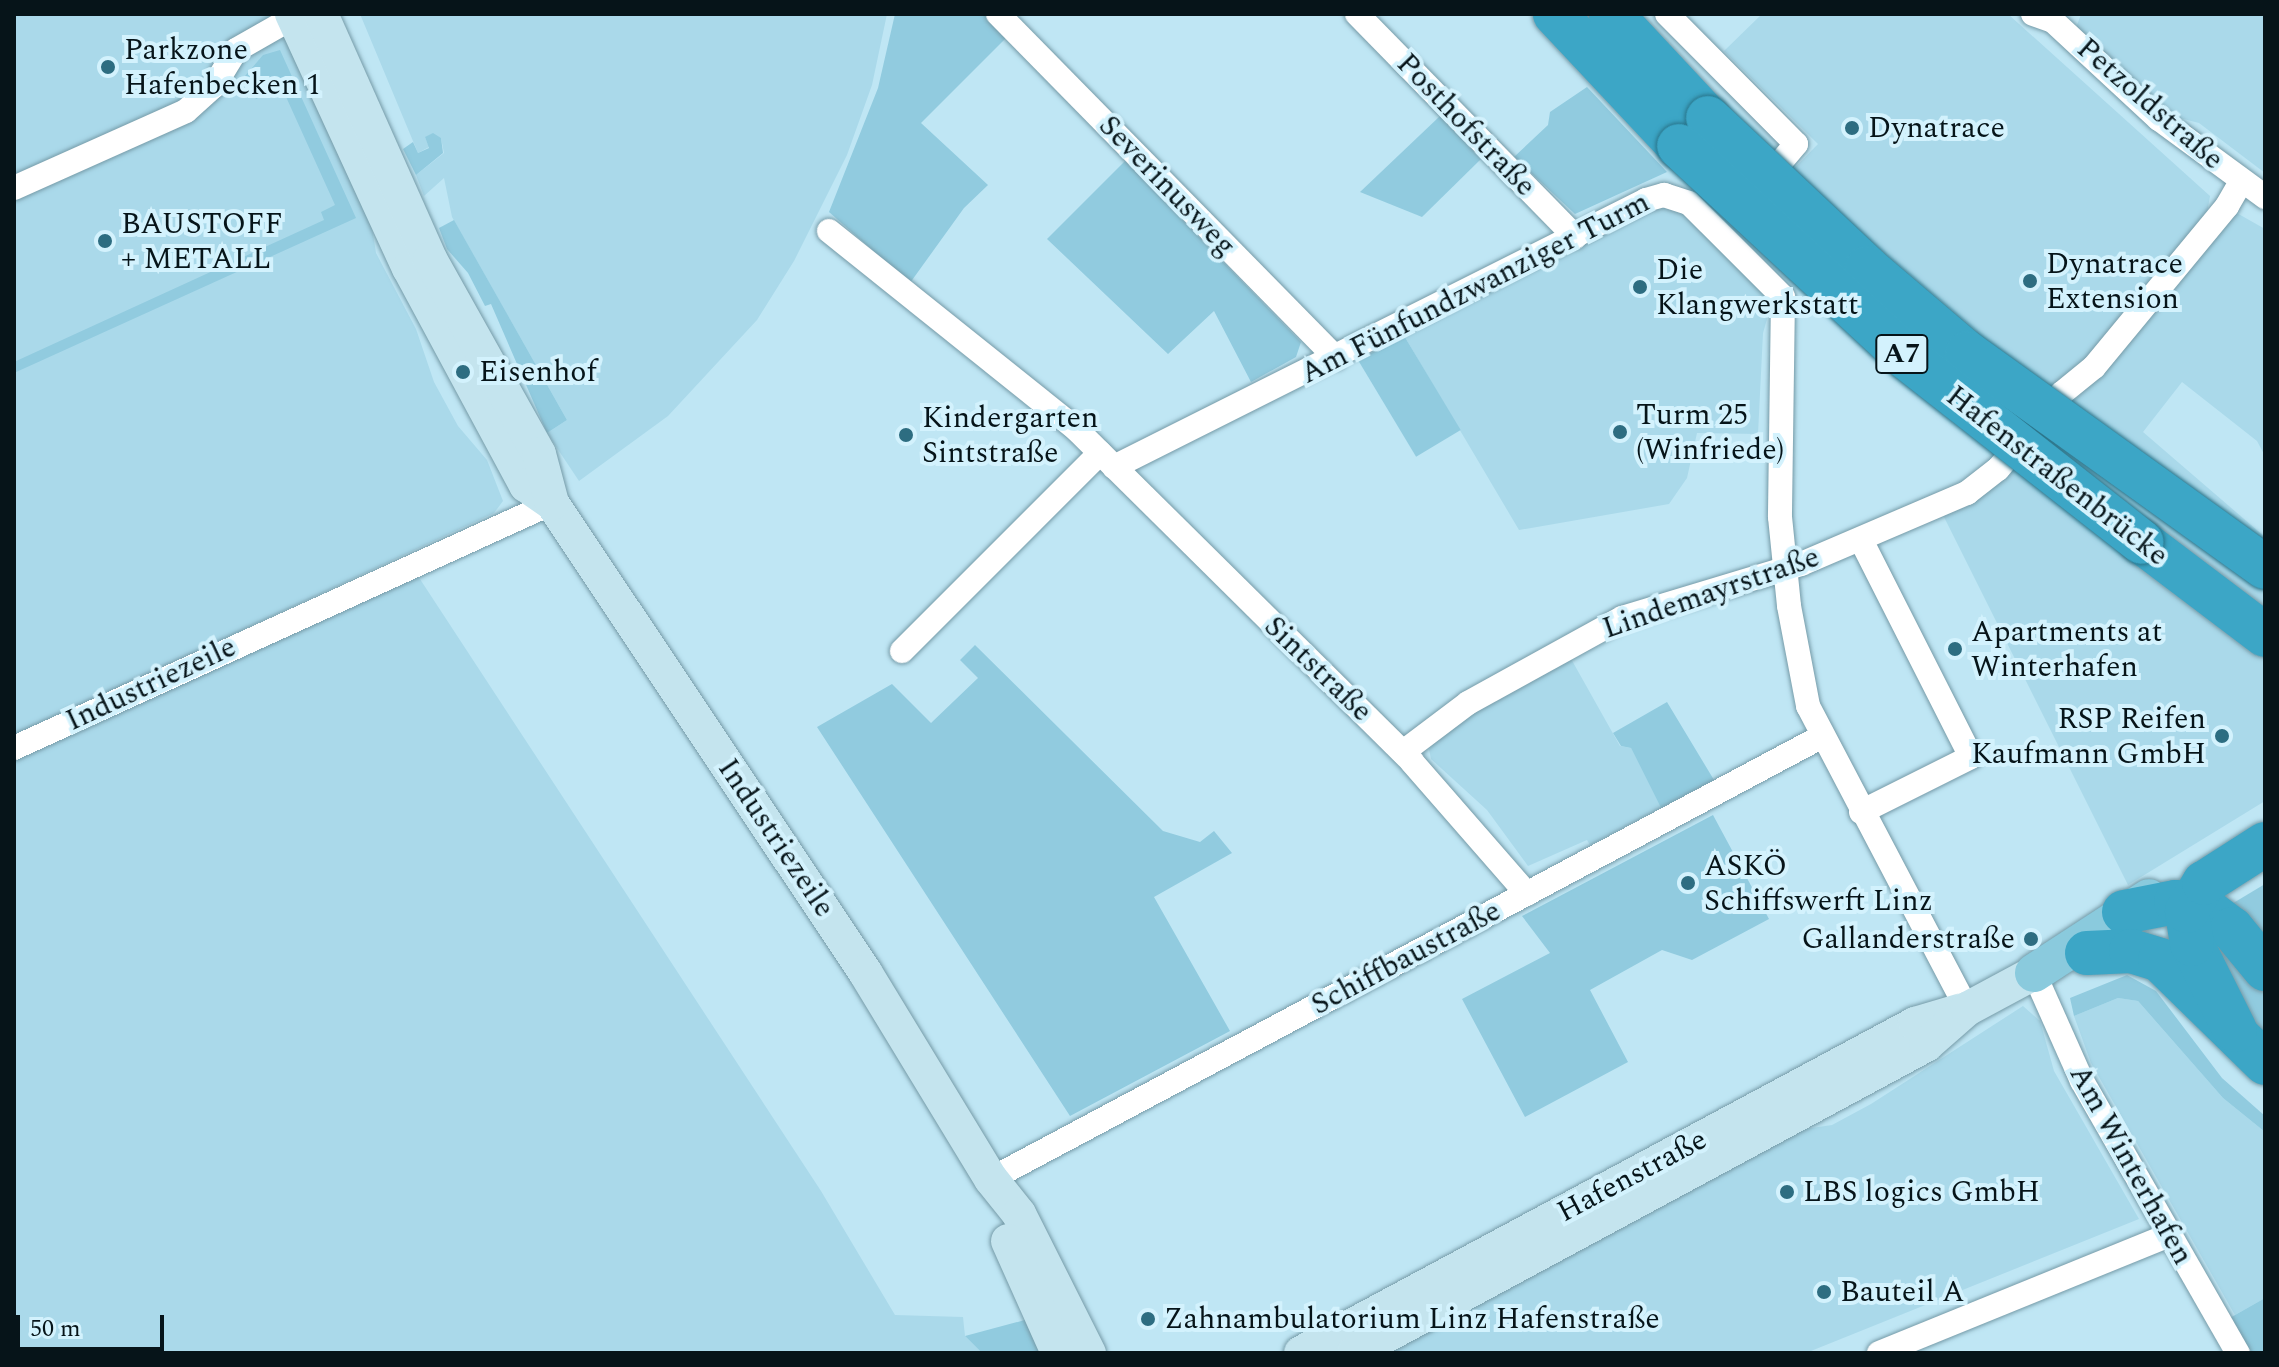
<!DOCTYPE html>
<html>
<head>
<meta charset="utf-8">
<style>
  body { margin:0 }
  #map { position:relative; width:2279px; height:1367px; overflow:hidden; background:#bfe6f4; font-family:Spectral,serif }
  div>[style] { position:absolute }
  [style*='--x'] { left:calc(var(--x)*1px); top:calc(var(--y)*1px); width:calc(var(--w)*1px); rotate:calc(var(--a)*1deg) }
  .built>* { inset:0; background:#aad9ea }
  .green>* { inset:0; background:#91cbdf; transform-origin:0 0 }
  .roads { filter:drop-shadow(0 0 2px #759aa7) drop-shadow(0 0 2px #759aa7) }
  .street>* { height:24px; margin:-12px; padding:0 12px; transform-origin:12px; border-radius:12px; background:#fff }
  .secondary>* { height:34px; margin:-17px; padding:0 17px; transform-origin:17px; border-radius:17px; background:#c4e4ee }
  .primary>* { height:38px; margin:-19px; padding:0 19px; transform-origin:19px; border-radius:19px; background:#8acadd }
  .highway>* { height:44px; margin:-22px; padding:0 22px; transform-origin:22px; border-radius:22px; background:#3ca6c6 }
  .bridges { filter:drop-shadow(0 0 2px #297389) drop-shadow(0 0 2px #297389) }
  .highway-bridge>* { height:44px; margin:-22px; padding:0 22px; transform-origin:22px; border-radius:22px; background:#3ca6c6 }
  .dots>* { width:22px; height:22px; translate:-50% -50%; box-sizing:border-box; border:4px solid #d3f2fd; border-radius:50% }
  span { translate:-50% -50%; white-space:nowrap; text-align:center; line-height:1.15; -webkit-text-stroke:8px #d3f2fd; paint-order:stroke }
  .shield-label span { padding:2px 6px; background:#d3f2fd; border:2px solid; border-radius:6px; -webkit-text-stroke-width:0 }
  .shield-label { font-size:28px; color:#061419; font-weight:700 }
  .poi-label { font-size:30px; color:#061419 }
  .left { translate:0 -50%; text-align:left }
  .right { translate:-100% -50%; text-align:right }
  .street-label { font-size:30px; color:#061419 }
  .frame { position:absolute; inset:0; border:16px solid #061419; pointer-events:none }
  .scale { position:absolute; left:16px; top:1315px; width:148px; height:36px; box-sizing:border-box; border:4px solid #061419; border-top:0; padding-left:10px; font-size:24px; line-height:28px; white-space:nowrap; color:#061419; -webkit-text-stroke:6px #d3f2fd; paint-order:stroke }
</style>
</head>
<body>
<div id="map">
  <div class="built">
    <div style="clip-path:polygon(14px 14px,285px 14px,368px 202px,376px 253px,416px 329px,434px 382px,458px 426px,487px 460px,503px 501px,494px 513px,14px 736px)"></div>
    <div style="clip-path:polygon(360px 14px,887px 14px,872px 85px,847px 155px,794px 261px,757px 320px,668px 416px,579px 481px,547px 433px,567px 420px,452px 217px,444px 178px,424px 196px,416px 175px,444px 153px,441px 138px,425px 137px,429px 147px,418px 153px)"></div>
    <div style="clip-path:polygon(1762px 14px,2008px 14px,2210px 196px,2207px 213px,2131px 307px,2004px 453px,1929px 390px,1977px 331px,1833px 209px,1785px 178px,1818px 144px,1724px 51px)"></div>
    <div style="clip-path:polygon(2081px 14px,2265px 14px,2265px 173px,2199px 123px,2168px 115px,2076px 28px)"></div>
    <div style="clip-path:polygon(1657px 206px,1685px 211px,1773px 298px,1763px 333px,1758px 434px,1697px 433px,1687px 478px,1669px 504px,1519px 530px,1403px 334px)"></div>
    <div style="clip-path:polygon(2235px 212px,2265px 229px,2265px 456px,2257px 441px,2182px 382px,2143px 432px,2265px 537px,2265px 801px,2128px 885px,1943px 515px,2079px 396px)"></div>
    <div style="clip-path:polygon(416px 573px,821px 1191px,895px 1315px,963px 1317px,965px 1336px,982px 1353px,14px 1353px,14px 758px)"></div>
    <div style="clip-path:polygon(1570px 657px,1620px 746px,1631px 748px,1661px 808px,1590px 845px,1587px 840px,1528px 866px,1487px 810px,1431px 759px,1429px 749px,1443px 731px)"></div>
    <div style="clip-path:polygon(2118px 998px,2138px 1001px,2223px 1098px,2265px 1132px,2265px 1298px,2235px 1315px,2091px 1063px,2074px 1016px)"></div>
    <div style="clip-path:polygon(2023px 1006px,2040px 1021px,2054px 1071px,2139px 1219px,1806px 1353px,1388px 1353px,1805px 1129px,1832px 1125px,1871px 1104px)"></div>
  </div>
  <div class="green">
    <div style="clip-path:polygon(895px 14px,984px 14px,1007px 37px,921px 123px,988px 185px,964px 208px,910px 283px,829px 212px,878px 88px)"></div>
    <div style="clip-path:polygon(280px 50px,356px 218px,14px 373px,14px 362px,324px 220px,321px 212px,335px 205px,282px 88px,256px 99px,245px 76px,263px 55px)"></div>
    <div style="clip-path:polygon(1587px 87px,1667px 172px,1575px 214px,1514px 157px,1548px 125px,1550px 112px)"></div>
    <div style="clip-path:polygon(1440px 116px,1481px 159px,1422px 217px,1360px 192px)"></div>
    <div style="clip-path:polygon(433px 133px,441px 138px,443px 153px,416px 175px,403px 149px,413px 142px,418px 153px,429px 148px,425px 137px)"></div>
    <div style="clip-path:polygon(1125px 161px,1301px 342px,1296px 357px,1251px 382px,1214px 311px,1168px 354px,1047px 239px)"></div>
    <div style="clip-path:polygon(454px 220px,567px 420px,547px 433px,491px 304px,485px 306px,468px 273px,447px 249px,439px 228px)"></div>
    <div style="left:1403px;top:334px;width:112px;height:52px;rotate:59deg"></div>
    <div style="clip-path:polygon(975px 645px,1163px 831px,1200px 842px,1214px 831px,1232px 853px,1154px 897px,1230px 1031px,1070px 1116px,817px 727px,892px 684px,931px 723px,978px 678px,960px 660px)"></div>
    <div style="clip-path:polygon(1667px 702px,1714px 780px,1661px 808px,1631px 748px,1621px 746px,1613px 733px)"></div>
    <div style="clip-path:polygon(1713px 815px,1769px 919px,1692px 960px,1662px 950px,1590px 990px,1628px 1062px,1525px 1117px,1462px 999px,1550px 953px,1522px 916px)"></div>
    <div style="clip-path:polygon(2265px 884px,2265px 956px,2230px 905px)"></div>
    <div style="clip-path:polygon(2206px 919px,2265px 990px,2265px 1040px,2213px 969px)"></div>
    <div style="clip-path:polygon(2127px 975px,2156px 991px,2222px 1078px,2265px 1116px,2265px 1132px,2223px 1098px,2138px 1001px,2118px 998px,2074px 1016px,2070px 998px)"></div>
    <div style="clip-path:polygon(2265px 1298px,2265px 1353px,2252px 1353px,2228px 1319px)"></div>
    <div style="clip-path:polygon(1025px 1320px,1040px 1353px,982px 1353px,965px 1336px)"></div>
  </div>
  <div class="roads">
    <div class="street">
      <div style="--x:998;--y:14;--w:482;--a:45.5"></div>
      <div style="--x:1357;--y:14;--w:312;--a:45.6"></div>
      <div style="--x:1667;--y:14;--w:183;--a:45.2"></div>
      <div style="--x:1796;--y:144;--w:51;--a:130.2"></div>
      <div style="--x:2033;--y:14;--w:21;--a:19"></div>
      <div style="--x:2053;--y:21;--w:144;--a:42.8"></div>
      <div style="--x:2159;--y:119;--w:132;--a:36.3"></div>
      <div style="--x:14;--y:188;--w:188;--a:-24.1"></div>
      <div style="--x:186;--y:111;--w:38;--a:-42"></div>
      <div style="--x:214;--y:86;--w:42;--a:-58.6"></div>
      <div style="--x:236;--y:50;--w:73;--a:-29.7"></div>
      <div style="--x:829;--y:231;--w:317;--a:38.7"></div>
      <div style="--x:1076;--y:429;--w:473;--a:44.7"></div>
      <div style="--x:1412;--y:762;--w:175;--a:48.9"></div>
      <div style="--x:1114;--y:467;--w:595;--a:-26.65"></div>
      <div style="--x:1646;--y:200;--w:19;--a:-16"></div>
      <div style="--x:1664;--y:195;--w:26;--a:18"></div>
      <div style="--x:1689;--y:203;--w:133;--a:45"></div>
      <div style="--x:1783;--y:297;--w:220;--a:90.8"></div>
      <div style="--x:1780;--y:517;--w:89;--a:84.2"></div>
      <div style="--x:1789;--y:606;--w:102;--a:79.2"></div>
      <div style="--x:1808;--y:706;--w:342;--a:62.3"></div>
      <div style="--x:1861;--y:540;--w:243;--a:63.1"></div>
      <div style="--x:1971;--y:757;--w:123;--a:153.4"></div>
      <div style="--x:902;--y:651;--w:280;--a:-45"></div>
      <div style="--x:14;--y:748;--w:591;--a:-24.48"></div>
      <div style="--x:1403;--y:752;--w:81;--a:-37"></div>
      <div style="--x:1468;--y:703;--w:176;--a:-28.9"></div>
      <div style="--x:1622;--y:618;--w:187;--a:-16.8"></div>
      <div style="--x:1801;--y:564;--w:181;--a:-23.2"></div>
      <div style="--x:1967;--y:493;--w:39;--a:-38"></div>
      <div style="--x:1998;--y:469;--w:99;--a:-49.9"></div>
      <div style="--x:2062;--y:393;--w:41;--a:-39.1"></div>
      <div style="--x:2094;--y:367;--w:209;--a:-50.4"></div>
      <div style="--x:2227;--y:206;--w:28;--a:-60"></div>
      <div style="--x:2034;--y:973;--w:118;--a:66"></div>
      <div style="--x:2082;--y:1081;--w:314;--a:60.2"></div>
      <div style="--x:991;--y:1179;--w:940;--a:-28.04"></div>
      <div style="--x:1879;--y:1353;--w:313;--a:-22.1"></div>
    </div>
    <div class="secondary">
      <div style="--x:292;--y:14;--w:280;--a:65.3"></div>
      <div style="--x:409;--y:268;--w:247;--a:61.7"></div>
      <div style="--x:526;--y:485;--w:32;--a:35"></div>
      <div style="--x:552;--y:503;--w:564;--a:56.28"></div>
      <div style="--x:865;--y:972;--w:242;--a:58.7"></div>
      <div style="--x:991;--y:1179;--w:45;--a:51.3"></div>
      <div style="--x:1019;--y:1214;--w:156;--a:63.3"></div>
      <div style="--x:321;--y:14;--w:268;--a:66"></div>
      <div style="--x:430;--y:259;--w:223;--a:60.8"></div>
      <div style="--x:539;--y:454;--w:51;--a:75.1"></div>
      <div style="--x:1008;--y:1241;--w:123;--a:65.9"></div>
      <div style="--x:1301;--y:1353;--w:697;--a:-28.18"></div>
      <div style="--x:1915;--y:1024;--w:46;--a:-16.5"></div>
      <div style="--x:1354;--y:1353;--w:650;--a:-28.3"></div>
      <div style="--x:1926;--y:1045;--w:55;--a:-41.3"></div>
      <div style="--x:1967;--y:1009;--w:76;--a:-28.2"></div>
    </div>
    <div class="primary">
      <div style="--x:2034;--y:973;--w:137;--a:-33.1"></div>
    </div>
    <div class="highway">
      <div style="--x:1555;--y:14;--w:181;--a:46.8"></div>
      <div style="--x:1611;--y:14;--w:142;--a:47"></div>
      <div style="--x:2142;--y:542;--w:154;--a:37.1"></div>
      <div style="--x:2124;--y:912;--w:53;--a:-10.9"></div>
      <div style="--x:2176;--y:902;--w:24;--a:7"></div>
      <div style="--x:2200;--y:905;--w:40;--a:37"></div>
      <div style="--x:2232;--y:929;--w:52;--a:50.5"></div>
      <div style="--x:2087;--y:953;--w:44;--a:-2.6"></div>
      <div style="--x:2131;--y:951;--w:30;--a:17"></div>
      <div style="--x:2160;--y:960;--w:147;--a:44.4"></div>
      <div style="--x:2235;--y:1030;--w:96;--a:-116.6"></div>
      <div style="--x:2192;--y:944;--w:33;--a:-99"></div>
      <div style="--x:2187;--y:911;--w:33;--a:-59"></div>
      <div style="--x:2204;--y:883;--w:72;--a:-32.6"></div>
    </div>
  </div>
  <div class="bridges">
    <div class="highway-bridge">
      <div style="--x:1708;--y:118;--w:219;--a:43.3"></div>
      <div style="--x:1867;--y:268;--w:131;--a:40.4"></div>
      <div style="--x:1967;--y:353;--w:367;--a:35.7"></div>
      <div style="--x:1679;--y:146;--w:311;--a:42.9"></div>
      <div style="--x:1907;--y:358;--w:298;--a:38.1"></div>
    </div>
  </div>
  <div class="dots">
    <div style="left:108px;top:67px;background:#2d6d81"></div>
    <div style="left:1852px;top:128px;background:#2d6d81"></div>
    <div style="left:105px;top:241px;background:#2d6d81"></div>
    <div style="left:2030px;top:281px;background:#2d6d81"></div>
    <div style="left:1640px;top:287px;background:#2d6d81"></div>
    <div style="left:463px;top:372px;background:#2d6d81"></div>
    <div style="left:1620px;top:432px;background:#2d6d81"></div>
    <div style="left:906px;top:435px;background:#2d6d81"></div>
    <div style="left:1955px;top:649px;background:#2d6d81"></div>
    <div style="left:2222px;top:736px;background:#2d6d81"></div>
    <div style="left:1688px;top:883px;background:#2d6d81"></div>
    <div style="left:2031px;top:939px;background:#2d6d81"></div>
    <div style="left:1787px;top:1192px;background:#2d6d81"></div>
    <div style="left:1824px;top:1292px;background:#2d6d81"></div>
    <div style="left:1148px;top:1319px;background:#2d6d81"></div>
  </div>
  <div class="shield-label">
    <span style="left:1902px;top:354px">A7</span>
  </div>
  <div class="poi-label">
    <span class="left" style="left:124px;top:67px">Parkzone<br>Hafenbecken 1</span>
    <span class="left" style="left:1868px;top:128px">Dynatrace</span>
    <span class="left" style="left:121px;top:241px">BAUSTOFF<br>+ METALL</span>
    <span class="left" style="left:2046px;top:281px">Dynatrace<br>Extension</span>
    <span class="left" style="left:1656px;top:287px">Die<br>Klangwerkstatt</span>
    <span class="left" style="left:479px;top:372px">Eisenhof</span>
    <span class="left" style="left:1636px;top:432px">Turm 25<br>(Winfriede)</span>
    <span class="left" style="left:922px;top:435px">Kindergarten<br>Sintstraße</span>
    <span class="left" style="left:1971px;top:649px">Apartments at<br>Winterhafen</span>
    <span class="right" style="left:2206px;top:736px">RSP Reifen<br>Kaufmann GmbH</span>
    <span class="left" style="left:1704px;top:883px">ASKÖ<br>Schiffswerft Linz</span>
    <span class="right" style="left:2015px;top:939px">Gallanderstraße</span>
    <span class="left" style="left:1803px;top:1192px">LBS logics GmbH</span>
    <span class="left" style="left:1840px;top:1292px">Bauteil A</span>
    <span class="left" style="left:1164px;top:1319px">Zahnambulatorium Linz Hafenstraße</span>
  </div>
  <div class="street-label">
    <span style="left:2150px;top:104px;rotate:41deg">Petzoldstraße</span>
    <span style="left:1466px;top:125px;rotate:46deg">Posthofstraße</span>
    <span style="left:1167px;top:186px;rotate:46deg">Severinusweg</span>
    <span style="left:1475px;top:288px;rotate:-27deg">Am Fünfundzwanziger Turm</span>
    <span style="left:2057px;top:476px;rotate:38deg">Hafenstraßenbrücke</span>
    <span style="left:1711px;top:593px;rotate:-19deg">Lindemayrstraße</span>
    <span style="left:1318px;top:669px;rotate:44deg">Sintstraße</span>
    <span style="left:151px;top:684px;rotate:-25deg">Industriezeile</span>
    <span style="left:776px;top:838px;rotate:56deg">Industriezeile</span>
    <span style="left:1406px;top:958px;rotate:-28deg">Schiffbaustraße</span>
    <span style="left:2131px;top:1165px;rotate:61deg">Am Winterhafen</span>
    <span style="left:1632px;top:1176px;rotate:-28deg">Hafenstraße</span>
  </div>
  <div class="frame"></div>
  <div class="scale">50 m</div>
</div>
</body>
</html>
